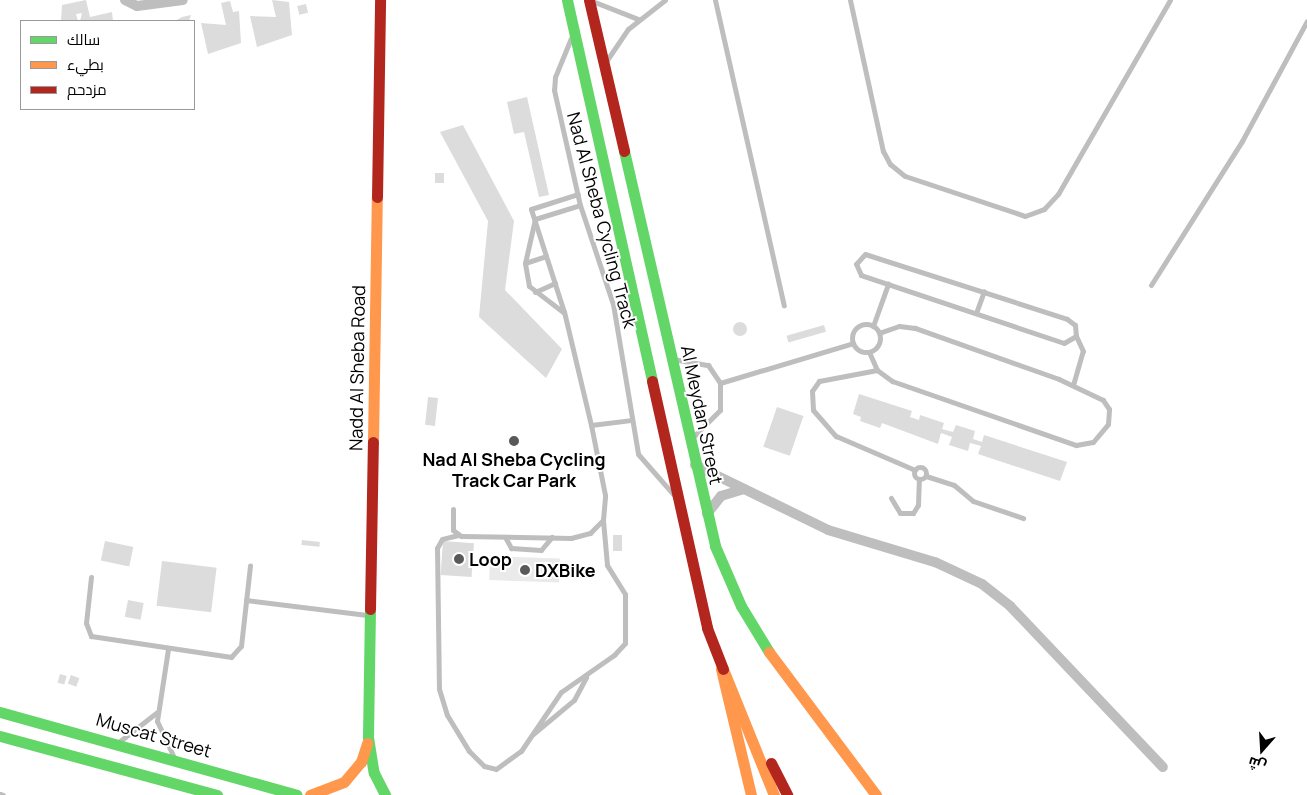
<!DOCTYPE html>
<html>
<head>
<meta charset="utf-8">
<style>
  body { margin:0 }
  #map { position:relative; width:1307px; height:795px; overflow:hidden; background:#fff; font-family:Manrope,Cairo,sans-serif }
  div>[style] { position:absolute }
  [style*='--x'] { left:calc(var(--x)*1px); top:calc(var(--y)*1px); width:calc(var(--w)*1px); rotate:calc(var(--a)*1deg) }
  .green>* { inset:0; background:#eaeaea; transform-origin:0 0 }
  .building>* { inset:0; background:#dcdcdc; transform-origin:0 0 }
  .round { border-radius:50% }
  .lane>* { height:5px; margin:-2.5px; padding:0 2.5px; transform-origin:2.5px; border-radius:2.5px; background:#bebebe }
  .lane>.ring { margin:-2.5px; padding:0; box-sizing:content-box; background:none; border:5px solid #bebebe; border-radius:50% }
  .street>* { height:10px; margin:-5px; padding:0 5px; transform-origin:5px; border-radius:5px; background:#bebebe }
  .fast>* { height:11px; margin:-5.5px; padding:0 5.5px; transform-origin:5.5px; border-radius:5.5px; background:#63d668 }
  .slow>* { height:11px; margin:-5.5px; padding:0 5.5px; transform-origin:5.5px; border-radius:5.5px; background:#ff974d }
  .jam>* { height:11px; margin:-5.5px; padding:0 5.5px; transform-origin:5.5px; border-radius:5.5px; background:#b3261e }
  .dots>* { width:14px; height:14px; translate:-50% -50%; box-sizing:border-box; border:2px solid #fff; border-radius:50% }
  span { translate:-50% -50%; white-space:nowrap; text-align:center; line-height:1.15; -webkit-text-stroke:4px #fff; paint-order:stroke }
  .street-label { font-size:18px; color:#000 }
  .poi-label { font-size:18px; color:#000; font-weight:700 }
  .left { translate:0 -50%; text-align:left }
  .legend { position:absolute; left:20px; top:20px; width:175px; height:90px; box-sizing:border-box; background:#fff; border:1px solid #999; margin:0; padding:6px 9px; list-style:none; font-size:15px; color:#000 }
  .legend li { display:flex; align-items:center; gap:10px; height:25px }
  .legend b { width:25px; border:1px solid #999 }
  .north { position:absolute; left:1237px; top:725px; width:50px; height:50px; -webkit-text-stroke:4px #fff; paint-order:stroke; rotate:199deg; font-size:14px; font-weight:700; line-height:20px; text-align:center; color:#000 }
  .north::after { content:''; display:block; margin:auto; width:18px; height:22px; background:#000; clip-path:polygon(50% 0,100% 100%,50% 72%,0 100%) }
</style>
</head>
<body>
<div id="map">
  <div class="green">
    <div style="left:490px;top:556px;width:70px;height:24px;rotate:2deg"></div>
  </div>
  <div class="building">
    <div style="clip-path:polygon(86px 0,90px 17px,112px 12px,113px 21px,80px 21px,82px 13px,76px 14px,78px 21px,61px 21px,62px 5px)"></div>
    <div style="clip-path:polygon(272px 0,289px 2px,292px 35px,257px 47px,250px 16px,276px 17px)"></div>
    <div style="clip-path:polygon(230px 1px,233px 12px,239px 11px,241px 43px,208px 54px,201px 23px,226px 25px,221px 3px)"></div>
    <div style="left:306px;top:4px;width:9px;height:9px;rotate:77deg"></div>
    <div style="clip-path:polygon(191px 15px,189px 21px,175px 21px,182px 17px)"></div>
    <div style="clip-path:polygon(527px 97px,549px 195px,539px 197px,524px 132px,514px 134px,507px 102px)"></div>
    <div style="clip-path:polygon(463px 125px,514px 221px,505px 290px,562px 349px,546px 378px,479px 317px,488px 221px,440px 132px)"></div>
    <div style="left:435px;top:173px;width:9px;height:10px"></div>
    <div class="round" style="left:733px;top:322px;width:14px;height:14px"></div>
    <div style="left:824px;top:325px;width:7px;height:39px;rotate:74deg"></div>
    <div style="clip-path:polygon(859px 394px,912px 411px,910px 417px,919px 420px,920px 415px,944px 423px,942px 429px,953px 432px,956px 425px,975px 431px,973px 439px,982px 442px,984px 435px,1067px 462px,1060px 481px,978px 454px,981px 446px,970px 443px,968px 451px,949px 445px,952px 437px,941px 433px,938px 444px,882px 423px,880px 428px,860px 421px,861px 417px,853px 414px)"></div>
    <div style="left:428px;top:397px;width:10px;height:28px;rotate:6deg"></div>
    <div style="left:777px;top:407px;width:28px;height:42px;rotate:19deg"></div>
    <div style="left:613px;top:535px;width:9px;height:16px"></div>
    <div style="left:302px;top:540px;width:18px;height:5px;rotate:6deg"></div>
    <div style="left:105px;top:541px;width:29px;height:20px;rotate:12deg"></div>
    <div style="left:443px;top:541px;width:31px;height:34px;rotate:4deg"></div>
    <div style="left:162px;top:561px;width:55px;height:45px;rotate:7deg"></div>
    <div style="clip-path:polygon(594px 567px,594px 575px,587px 575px,586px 568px)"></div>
    <div style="left:128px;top:600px;width:16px;height:17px;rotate:11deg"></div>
    <div style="left:60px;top:674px;width:7px;height:9px;rotate:16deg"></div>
    <div style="left:71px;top:675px;width:9px;height:9px;rotate:21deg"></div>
  </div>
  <div class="lane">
    <div style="--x:715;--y:0;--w:313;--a:77.3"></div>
    <div style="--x:850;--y:0;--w:155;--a:77.7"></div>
    <div style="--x:883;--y:151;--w:15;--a:62"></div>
    <div style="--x:890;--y:164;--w:19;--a:39"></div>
    <div style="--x:905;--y:176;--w:126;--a:18.4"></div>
    <div style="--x:1025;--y:216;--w:20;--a:-20"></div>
    <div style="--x:1044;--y:209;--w:21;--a:-47"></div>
    <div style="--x:1058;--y:194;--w:224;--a:-60"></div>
    <div style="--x:592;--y:1;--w:49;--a:21.4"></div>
    <div style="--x:571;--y:38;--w:42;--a:112.3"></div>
    <div style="--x:555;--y:77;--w:13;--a:94"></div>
    <div style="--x:554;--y:90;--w:118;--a:77.3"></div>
    <div style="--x:580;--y:205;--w:104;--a:71.6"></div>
    <div style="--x:613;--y:304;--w:152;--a:80.5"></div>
    <div style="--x:638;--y:454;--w:53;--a:48.8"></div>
    <div style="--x:607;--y:60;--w:37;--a:-56"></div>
    <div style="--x:628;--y:29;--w:47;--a:-38.1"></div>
    <div style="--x:865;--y:254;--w:212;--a:17.8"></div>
    <div style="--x:1067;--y:319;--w:10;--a:37"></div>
    <div style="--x:1075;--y:325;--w:11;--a:85"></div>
    <div style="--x:1076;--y:336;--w:14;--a:150"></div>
    <div style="--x:1064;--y:343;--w:214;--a:-161.5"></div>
    <div style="--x:861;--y:275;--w:12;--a:-114"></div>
    <div style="--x:856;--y:264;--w:13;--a:-48"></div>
    <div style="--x:525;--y:263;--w:22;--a:-18"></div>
    <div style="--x:1151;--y:285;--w:170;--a:-57.7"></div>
    <div style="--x:1242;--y:141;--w:136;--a:-61.6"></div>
    <div style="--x:535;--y:292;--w:22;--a:-24"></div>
    <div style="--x:563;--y:312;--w:43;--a:-142.6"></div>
    <div style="--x:529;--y:286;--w:23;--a:-100"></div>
    <div style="--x:525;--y:263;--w:45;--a:-77.2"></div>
    <div style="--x:535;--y:219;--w:47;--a:-17.3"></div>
    <div style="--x:976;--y:313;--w:23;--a:-70"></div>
    <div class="ring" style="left:852px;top:324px;width:23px;height:23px"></div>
    <div style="--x:873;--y:326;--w:45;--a:-70.3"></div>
    <div style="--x:869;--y:352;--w:20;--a:66"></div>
    <div style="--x:877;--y:370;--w:19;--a:36"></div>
    <div style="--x:892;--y:381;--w:195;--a:19.2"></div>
    <div style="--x:1076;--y:445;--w:17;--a:-10"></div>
    <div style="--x:1093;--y:442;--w:23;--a:-50"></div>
    <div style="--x:1108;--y:424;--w:15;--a:-86"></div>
    <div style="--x:1109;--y:409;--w:11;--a:-124"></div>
    <div style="--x:1103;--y:400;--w:49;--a:-154.5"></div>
    <div style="--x:1059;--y:379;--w:153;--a:-160.5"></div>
    <div style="--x:915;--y:328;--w:16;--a:-173"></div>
    <div style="--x:899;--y:326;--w:21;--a:161"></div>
    <div style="--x:673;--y:359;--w:36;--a:10"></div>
    <div style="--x:708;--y:365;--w:22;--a:56"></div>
    <div style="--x:720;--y:383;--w:27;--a:90"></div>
    <div style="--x:720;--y:410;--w:38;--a:135"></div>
    <div style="--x:877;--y:370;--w:59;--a:169.3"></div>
    <div style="--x:819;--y:381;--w:12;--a:125"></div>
    <div style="--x:812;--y:391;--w:19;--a:87"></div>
    <div style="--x:813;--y:410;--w:35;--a:49"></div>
    <div style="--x:836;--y:436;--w:86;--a:23.3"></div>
    <div style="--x:720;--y:383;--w:139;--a:-16.7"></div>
    <div style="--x:1073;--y:385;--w:35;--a:-74"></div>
    <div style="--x:1083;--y:351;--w:17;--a:-115"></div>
    <div style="--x:591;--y:425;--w:38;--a:-7"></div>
    <div class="ring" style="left:914px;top:467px;width:7px;height:7px"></div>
    <div style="--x:926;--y:476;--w:29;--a:18"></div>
    <div style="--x:954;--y:485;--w:25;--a:40"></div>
    <div style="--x:973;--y:501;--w:53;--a:18.8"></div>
    <div style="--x:891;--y:498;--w:17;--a:59"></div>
    <div style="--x:900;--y:513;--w:13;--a:0"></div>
    <div style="--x:913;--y:513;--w:9;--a:-58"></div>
    <div style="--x:918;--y:505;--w:26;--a:-88"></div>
    <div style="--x:453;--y:509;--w:21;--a:90"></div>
    <div style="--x:453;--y:530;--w:10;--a:37"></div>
    <div style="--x:461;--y:536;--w:110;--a:1"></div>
    <div style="--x:571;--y:538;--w:20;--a:-15"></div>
    <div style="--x:590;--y:533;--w:18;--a:-45"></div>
    <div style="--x:603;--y:520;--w:25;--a:-85"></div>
    <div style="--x:605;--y:495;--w:71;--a:-101.3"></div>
    <div style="--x:591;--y:425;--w:116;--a:-103.4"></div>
    <div style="--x:564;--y:312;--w:108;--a:-107.8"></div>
    <div style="--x:531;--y:209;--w:49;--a:-17.7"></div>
    <div style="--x:458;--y:535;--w:16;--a:166"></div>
    <div style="--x:442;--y:539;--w:10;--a:119"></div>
    <div style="--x:437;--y:548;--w:141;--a:89.2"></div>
    <div style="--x:439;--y:689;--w:27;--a:73"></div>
    <div style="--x:447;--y:715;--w:42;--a:58.6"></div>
    <div style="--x:469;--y:751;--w:21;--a:45"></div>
    <div style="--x:484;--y:766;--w:12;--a:14"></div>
    <div style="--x:496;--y:769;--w:31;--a:-36"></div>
    <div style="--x:521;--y:751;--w:71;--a:-55.9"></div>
    <div style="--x:561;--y:692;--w:65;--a:-34.9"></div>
    <div style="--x:614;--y:655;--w:16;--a:-47"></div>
    <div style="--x:625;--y:643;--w:49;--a:-90"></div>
    <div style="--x:625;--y:594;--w:34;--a:-122"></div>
    <div style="--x:607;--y:565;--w:45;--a:-95.1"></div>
    <div style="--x:505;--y:537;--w:13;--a:61"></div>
    <div style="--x:511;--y:548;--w:30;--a:4"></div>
    <div style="--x:541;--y:550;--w:17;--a:-50"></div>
    <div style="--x:91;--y:577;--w:46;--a:96.2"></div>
    <div style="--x:86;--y:623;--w:14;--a:69"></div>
    <div style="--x:91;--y:636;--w:142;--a:8.5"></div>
    <div style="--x:231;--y:657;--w:15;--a:-48"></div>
    <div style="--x:241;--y:646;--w:81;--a:-83.6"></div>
    <div style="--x:246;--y:600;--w:122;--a:7.1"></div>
    <div style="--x:168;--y:649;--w:73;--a:98.7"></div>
    <div style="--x:157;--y:721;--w:38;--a:65"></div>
    <div style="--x:533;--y:734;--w:53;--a:-39.7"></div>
    <div style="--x:574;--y:700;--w:26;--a:-62"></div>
    <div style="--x:120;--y:741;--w:46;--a:-37.9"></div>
    <div style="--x:0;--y:794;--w:3;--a:18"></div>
  </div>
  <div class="street">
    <div style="--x:125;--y:0;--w:13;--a:27"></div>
    <div style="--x:137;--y:6;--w:46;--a:-7.4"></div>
    <div style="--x:695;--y:465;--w:148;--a:26"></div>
    <div style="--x:828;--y:530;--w:112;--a:16.7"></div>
    <div style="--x:935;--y:562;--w:52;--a:25.1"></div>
    <div style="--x:982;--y:584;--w:36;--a:38"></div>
    <div style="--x:1010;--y:606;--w:222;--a:46.5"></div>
    <div style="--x:707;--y:514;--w:23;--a:-52"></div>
    <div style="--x:721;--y:496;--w:24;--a:-17"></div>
  </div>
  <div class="fast">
    <div style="--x:567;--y:0;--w:390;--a:77.4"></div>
    <div style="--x:624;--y:151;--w:405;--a:77"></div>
    <div style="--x:715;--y:546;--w:65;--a:66.6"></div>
    <div style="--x:741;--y:606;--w:54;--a:58.7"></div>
    <div style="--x:370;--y:609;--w:128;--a:90.9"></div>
    <div style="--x:368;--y:737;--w:36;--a:81"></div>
    <div style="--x:374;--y:773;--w:25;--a:63"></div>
    <div style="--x:0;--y:712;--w:308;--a:15.6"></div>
    <div style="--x:0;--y:736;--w:225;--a:15.2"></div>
  </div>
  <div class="slow">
    <div style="--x:373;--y:442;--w:245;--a:-89.1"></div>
    <div style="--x:769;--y:652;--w:179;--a:53.2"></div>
    <div style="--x:721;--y:669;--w:130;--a:76.6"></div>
    <div style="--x:723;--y:669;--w:136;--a:68"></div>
    <div style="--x:310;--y:795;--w:36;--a:-21"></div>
    <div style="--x:344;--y:782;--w:26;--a:-50"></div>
    <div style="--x:361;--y:762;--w:20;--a:-72"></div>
  </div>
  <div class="jam">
    <div style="--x:589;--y:0;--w:155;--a:76.9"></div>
    <div style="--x:377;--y:197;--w:197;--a:-89.1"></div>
    <div style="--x:652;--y:381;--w:253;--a:77.4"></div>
    <div style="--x:707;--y:628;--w:44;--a:68.7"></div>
    <div style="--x:370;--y:609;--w:167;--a:-89"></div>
    <div style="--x:771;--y:763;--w:36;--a:63"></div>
  </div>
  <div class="dots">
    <div style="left:514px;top:441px;background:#595959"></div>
    <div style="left:459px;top:559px;background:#595959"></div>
    <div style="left:525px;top:570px;background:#595959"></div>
  </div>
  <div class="street-label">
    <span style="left:602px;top:220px;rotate:75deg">Nad Al Sheba Cycling Track</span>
    <span style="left:357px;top:368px;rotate:-89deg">Nadd Al Sheba Road</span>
    <span style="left:702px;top:415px;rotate:78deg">Al Meydan Street</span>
    <span style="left:154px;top:735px;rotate:16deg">Muscat Street</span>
  </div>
  <div class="poi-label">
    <span style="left:514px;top:470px">Nad Al Sheba Cycling<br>Track Car Park</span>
    <span class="left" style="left:469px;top:559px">Loop</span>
    <span class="left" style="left:535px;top:570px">DXBike</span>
  </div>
  <ul class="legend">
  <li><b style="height:6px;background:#63d668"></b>سالك</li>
  <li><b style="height:6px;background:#ff974d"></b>بطيء</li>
  <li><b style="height:6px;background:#b3261e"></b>مزدحم</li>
  </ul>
  <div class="north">ش</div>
</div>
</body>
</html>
